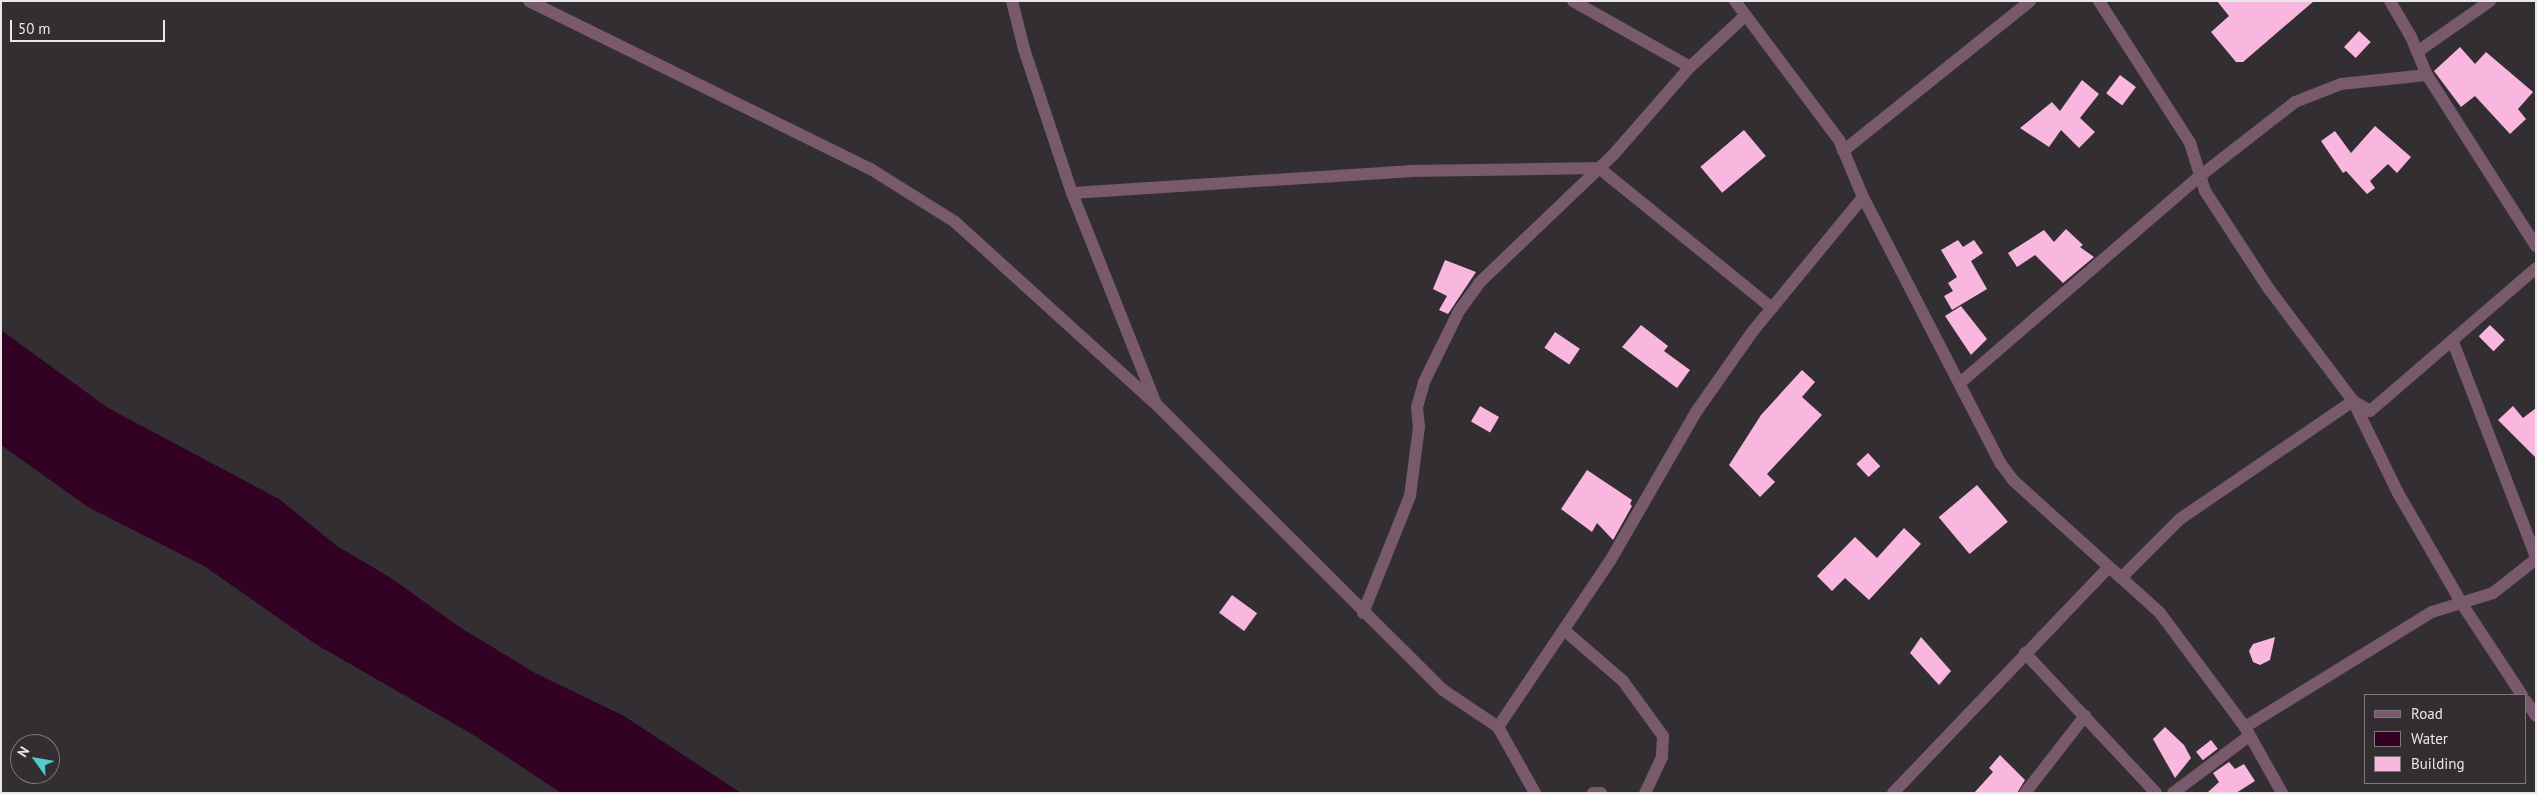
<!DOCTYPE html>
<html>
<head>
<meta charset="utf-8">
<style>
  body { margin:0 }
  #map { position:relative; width:2537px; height:794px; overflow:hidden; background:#332e31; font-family:"PT Sans",sans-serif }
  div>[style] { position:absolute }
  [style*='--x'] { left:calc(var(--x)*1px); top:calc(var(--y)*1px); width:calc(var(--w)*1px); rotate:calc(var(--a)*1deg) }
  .water>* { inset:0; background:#320124 }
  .building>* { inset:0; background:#f9b7df; transform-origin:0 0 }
  .minor>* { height:12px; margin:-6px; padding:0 6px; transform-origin:6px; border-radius:6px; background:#79596c }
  span { translate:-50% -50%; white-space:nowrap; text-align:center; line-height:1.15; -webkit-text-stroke:5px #332e31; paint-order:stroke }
  .frame { position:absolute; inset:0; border:2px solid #ebe7e9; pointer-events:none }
  .legend { position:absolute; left:2364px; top:694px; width:162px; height:90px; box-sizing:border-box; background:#332e31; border:1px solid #7d787b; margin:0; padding:6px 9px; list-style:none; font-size:15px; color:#ebe7e9 }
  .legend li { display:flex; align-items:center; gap:10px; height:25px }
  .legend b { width:25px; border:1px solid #7d787b }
  .north { position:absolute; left:10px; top:734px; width:50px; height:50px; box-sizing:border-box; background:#332e31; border:1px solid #7d787b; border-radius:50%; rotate:302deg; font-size:14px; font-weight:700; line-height:20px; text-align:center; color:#ebe7e9 }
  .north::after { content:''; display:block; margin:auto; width:18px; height:22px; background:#53cdca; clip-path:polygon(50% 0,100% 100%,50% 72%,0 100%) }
  .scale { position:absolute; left:10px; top:20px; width:155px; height:22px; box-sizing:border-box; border:2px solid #ebe7e9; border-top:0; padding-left:6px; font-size:15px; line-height:18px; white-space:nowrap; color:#ebe7e9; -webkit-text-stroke:4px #332e31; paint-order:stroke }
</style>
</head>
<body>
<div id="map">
  <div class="water">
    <div style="clip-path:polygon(1px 330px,108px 408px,279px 499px,337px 546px,391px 578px,461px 628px,535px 673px,624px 716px,741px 793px,561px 793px,472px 734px,317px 645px,204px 566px,88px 507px,1px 445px)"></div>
  </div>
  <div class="building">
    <div style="clip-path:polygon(2217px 1px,2314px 1px,2243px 62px,2236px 62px,2211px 32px,2229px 16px)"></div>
    <div style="left:2359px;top:31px;width:16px;height:22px;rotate:43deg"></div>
    <div style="clip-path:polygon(2460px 47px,2475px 64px,2486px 52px,2533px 92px,2518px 109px,2526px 119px,2510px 134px,2475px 96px,2461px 107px,2434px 71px)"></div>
    <div style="left:2120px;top:75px;width:20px;height:23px;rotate:37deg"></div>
    <div style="clip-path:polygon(2082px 80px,2099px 94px,2080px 118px,2095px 132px,2079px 148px,2061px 130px,2049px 147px,2020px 128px,2052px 102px,2060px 111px)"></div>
    <div style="clip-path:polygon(2375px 126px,2411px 157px,2397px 173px,2388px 164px,2370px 181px,2375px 188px,2367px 194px,2346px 171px,2343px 173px,2321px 141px,2335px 131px,2351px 153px)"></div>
    <div style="left:1744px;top:130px;width:34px;height:57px;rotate:50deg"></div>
    <div style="clip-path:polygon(2066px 229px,2083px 245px,2080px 247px,2094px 257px,2063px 283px,2035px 255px,2017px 267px,2008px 253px,2044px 230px,2054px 242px)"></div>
    <div style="clip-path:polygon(1958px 240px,1963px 247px,1974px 240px,1983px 253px,1971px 261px,1987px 289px,1952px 310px,1944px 296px,1953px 291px,1948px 283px,1957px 277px,1941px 250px)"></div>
    <div style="clip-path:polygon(1445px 260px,1476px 272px,1448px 314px,1439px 310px,1447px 296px,1433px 289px)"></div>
    <div style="clip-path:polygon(1961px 306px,1987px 339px,1971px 355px,1945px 316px)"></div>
    <div style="clip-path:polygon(1641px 325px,1668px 346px,1664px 351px,1690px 370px,1677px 388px,1622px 347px)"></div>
    <div style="left:2490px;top:325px;width:21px;height:16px;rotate:45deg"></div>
    <div style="left:1555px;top:332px;width:30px;height:19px;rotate:34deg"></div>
    <div style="clip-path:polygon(1802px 370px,1815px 382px,1802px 397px,1822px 415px,1767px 474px,1775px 482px,1760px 497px,1729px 465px,1761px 415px)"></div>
    <div style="left:1480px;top:406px;width:22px;height:18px;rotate:30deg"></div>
    <div style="clip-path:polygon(2513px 406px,2523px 418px,2536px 408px,2536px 458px,2498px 420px)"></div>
    <div style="left:1868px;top:453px;width:18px;height:16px;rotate:47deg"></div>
    <div style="clip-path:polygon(1587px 470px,1632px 500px,1630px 504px,1632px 506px,1613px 540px,1597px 523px,1592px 532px,1561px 509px)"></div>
    <div style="left:1977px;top:485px;width:48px;height:50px;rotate:50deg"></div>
    <div style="clip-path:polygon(1904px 528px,1921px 544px,1869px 600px,1845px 578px,1832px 591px,1817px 576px,1855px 537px,1877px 558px)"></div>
    <div style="left:1232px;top:595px;width:31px;height:22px;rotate:36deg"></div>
    <div style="clip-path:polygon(1921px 637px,1951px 671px,1939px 685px,1910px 653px)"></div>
    <div style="clip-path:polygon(2275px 637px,2270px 660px,2260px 665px,2253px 662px,2249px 651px,2253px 644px)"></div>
    <div style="clip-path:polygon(2165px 727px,2184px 745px,2191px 758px,2175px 778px,2153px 739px)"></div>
    <div style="left:2211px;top:740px;width:11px;height:19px;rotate:52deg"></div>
    <div style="clip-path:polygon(2000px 755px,2025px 780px,2017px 793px,1974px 793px,1993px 772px,1989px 768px)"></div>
    <div style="clip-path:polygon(2229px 762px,2235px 769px,2244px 764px,2255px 781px,2236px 793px,2207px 793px,2219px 782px,2213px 773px)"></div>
  </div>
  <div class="minor">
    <div style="--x:529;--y:1;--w:379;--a:26.2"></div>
    <div style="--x:869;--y:168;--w:102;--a:32.1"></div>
    <div style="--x:955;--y:222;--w:271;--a:42.2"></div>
    <div style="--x:1156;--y:404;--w:405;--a:44.9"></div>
    <div style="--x:1443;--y:690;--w:66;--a:33.9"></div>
    <div style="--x:1498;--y:727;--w:76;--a:60.7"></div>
    <div style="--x:1012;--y:1;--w:49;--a:76"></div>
    <div style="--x:1024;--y:49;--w:152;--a:71.6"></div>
    <div style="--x:1072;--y:193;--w:225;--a:68.3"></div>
    <div style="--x:1573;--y:1;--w:134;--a:29.4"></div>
    <div style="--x:1735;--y:1;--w:174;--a:53.2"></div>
    <div style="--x:1839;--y:140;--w:62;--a:67.2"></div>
    <div style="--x:1863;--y:197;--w:301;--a:62.7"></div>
    <div style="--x:2001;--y:464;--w:21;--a:53"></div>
    <div style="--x:2014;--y:481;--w:197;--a:42.1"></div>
    <div style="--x:2160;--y:613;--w:142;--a:53.3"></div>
    <div style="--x:2245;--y:727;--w:76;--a:60.7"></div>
    <div style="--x:2099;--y:1;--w:169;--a:57.3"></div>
    <div style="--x:2190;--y:143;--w:50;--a:72.6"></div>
    <div style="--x:2205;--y:191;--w:117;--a:56.9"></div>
    <div style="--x:2269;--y:289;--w:140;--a:53.1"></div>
    <div style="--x:2353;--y:401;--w:102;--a:63.9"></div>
    <div style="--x:2398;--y:493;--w:128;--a:60"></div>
    <div style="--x:2462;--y:604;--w:109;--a:56.6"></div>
    <div style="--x:2390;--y:1;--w:42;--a:59.7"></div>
    <div style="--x:2411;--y:37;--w:41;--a:67.2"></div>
    <div style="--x:2427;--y:75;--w:203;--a:57.5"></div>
    <div style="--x:2417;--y:52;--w:89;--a:-34.9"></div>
    <div style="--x:1843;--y:151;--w:240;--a:-38.7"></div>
    <div style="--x:1072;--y:193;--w:338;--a:-3.7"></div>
    <div style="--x:1409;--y:171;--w:190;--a:-0.9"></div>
    <div style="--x:1599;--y:168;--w:223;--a:39"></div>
    <div style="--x:2453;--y:342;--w:230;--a:68.9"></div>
    <div style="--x:1960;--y:383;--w:317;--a:-40.8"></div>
    <div style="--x:2200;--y:176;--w:120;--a:-37.9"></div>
    <div style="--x:2295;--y:102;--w:49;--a:-21.4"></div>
    <div style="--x:2341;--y:84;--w:86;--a:-6"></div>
    <div style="--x:2121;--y:578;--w:83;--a:-45"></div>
    <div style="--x:2180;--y:519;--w:209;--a:-34.3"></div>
    <div style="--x:2353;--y:401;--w:20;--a:30"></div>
    <div style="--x:2370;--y:411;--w:219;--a:-40.7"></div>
    <div style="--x:1363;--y:613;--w:126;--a:-68.1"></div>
    <div style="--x:1410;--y:496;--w:70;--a:-82.6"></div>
    <div style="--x:1419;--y:427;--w:20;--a:-96"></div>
    <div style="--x:1417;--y:407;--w:26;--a:-74"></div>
    <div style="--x:1424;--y:382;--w:79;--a:-63.8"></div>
    <div style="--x:1459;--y:311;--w:34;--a:-54"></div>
    <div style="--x:1479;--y:283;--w:187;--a:-43.7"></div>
    <div style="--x:1614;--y:154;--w:116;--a:-48.9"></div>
    <div style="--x:1690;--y:67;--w:76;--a:-42.9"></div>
    <div style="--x:1564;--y:630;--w:78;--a:40.8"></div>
    <div style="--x:1623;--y:681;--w:68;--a:54"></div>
    <div style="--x:1663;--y:736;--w:21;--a:93"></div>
    <div style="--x:1662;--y:757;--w:40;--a:115"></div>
    <div style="--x:2025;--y:653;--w:192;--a:46.9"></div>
    <div style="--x:2526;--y:701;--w:18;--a:56"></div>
    <div style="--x:1498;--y:727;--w:200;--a:-56"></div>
    <div style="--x:1610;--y:561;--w:172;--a:-60"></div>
    <div style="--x:1696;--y:412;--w:99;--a:-54.9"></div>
    <div style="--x:1753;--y:331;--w:173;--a:-50.6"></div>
    <div style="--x:2245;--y:727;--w:220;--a:-31.6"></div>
    <div style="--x:2432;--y:612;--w:64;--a:-17.3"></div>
    <div style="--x:2493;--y:593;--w:55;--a:-38.3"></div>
    <div style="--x:1593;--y:793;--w:8;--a:0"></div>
    <div style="--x:1893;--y:793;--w:311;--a:-46.3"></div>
    <div style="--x:2025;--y:793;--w:98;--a:-52.1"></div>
    <div style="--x:2173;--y:793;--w:95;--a:-36.9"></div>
  </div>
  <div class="frame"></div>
  <ul class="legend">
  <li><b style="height:6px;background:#79596c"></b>Road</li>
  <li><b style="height:14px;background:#320124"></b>Water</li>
  <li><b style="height:14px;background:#f9b7df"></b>Building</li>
  </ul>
  <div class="north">N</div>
  <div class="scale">50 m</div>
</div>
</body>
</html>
